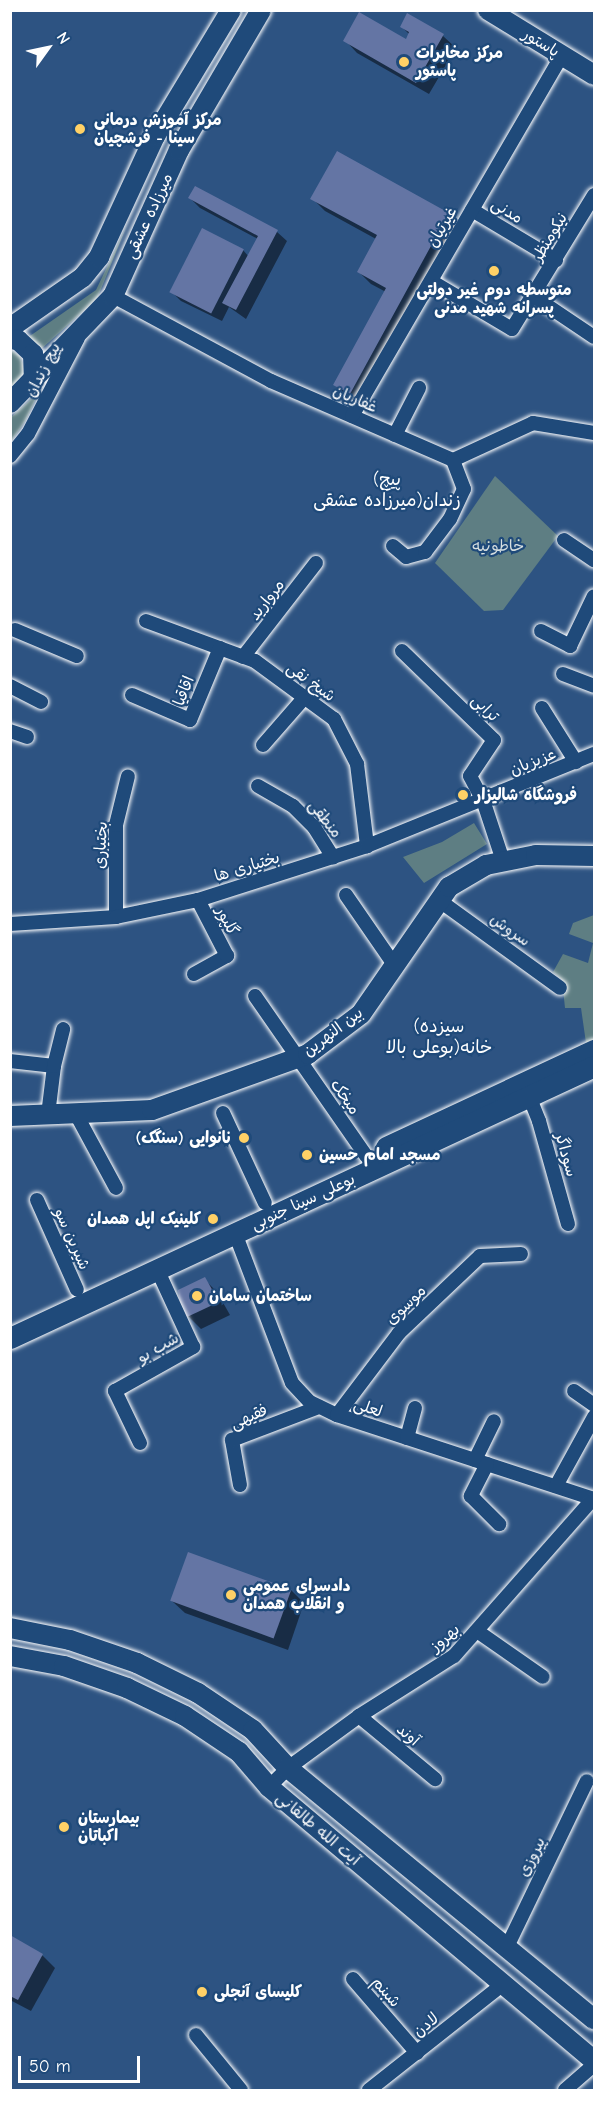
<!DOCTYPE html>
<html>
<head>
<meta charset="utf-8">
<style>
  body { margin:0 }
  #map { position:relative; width:605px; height:2101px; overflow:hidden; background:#2d5382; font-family:"Comic Neue","Playpen Sans Arabic",sans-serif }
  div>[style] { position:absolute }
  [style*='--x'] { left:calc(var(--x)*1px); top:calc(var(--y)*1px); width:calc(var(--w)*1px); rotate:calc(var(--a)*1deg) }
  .green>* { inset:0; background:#5e7e83 }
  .shadow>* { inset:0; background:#0007 }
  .building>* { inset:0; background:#6475a4; transform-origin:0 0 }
  .roads { filter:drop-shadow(0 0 2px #fff) drop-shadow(0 0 2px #fff) }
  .street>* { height:14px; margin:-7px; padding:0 7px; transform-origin:7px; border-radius:7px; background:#1f4a7a }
  .secondary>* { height:20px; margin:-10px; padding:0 10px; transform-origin:10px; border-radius:10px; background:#1f4a7a }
  .primary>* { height:21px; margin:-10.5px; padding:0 10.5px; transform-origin:10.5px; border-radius:10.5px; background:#1f4a7a }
  .dots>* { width:16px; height:16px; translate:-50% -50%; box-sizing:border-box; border:3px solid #1f4a7a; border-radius:50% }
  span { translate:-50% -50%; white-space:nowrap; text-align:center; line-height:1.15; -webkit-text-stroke:4.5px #1f4a7a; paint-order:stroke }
  .street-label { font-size:16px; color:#fff }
  .poi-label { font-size:16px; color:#fff; font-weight:700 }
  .left { translate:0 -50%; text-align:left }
  .right { translate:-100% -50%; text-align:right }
  .park-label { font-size:16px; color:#d7dfe0 }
  .neighbourhood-label { font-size:18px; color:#fff }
  .frame { position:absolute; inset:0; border:12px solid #fff; pointer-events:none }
  .north { position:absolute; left:18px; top:18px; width:60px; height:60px; -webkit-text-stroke:4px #1f4a7a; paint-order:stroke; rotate:57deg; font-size:16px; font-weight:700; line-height:24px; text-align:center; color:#fff }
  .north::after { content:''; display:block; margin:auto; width:21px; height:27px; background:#fff; clip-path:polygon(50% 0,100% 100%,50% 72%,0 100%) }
  .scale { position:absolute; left:18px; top:2056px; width:122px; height:27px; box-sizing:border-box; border:3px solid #fff; border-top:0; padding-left:8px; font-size:18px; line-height:21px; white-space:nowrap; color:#fff; -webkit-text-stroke:4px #1f4a7a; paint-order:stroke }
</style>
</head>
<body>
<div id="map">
  <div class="green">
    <div style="clip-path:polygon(127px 225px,97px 299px,39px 351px,27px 338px,96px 290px)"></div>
    <div style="clip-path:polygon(11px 350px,20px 356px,25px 372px,11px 393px)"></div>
    <div style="clip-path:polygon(39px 392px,26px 420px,11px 442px,11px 417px)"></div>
    <div style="clip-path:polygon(495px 476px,558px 536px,503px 610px,484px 611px,435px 563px)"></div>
    <div style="clip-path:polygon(474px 823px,487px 844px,424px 883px,403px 857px,442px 842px)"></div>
    <div style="clip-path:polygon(594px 915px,594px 1042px,586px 1043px,581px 1008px,565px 1008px,562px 980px,553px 972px,563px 954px,588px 963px,593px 943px,569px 934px,573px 923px)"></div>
  </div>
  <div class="shadow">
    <div style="clip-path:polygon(402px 27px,443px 36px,456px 48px,429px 94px,357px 53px,345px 40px,406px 41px,410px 35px)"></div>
    <div style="clip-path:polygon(337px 153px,448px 214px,461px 227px,363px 406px,347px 397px,335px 385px,386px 292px,371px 284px,359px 272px,376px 239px,325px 211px,312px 198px)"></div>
    <div style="clip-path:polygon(190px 198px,277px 232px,287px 241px,246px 319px,229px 307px,222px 321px,181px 301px,172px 292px,243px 250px,249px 257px,258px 239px,200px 208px)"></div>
    <div style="clip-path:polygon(204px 1279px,217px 1292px,230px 1315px,201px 1329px,188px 1316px)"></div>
    <div style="clip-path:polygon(291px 1590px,304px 1603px,288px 1650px,185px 1613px,172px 1601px)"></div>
    <div style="clip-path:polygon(10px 1937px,43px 1956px,55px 1968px,31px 2011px,10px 2000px)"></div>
  </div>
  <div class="building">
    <div style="clip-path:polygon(359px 12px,406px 39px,409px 32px,400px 27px,407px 13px,444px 34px,416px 83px,343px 41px)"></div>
    <div style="clip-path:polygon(337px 151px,449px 213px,350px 394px,333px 385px,386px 288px,357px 272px,377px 235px,310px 199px)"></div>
    <div style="clip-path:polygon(195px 186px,278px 230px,236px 310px,222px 303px,258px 236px,188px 198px)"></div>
    <div style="left:202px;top:228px;width:47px;height:72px;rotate:27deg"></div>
    <div style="clip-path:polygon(205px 1277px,219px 1302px,187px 1317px,181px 1308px,178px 1290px)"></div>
    <div style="left:188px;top:1552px;width:110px;height:52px;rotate:20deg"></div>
    <div style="clip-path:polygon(10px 1935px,43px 1954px,18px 2000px,10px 1996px)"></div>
  </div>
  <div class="roads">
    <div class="street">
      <div style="--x:472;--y:210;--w:98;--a:30.8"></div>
      <div style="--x:431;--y:281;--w:94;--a:30.7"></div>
      <div style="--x:512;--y:329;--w:157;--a:-58.5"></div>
      <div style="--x:113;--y:296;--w:179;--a:28.3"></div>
      <div style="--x:271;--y:381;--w:198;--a:23.5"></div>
      <div style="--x:453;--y:460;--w:88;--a:-24.8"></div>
      <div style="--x:533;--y:423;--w:62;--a:9.3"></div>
      <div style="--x:533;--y:296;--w:73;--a:33.9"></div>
      <div style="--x:352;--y:416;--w:418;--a:-59.8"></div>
      <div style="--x:395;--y:435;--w:53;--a:-62.9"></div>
      <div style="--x:10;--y:456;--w:28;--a:-51"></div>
      <div style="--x:28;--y:434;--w:108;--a:-62.5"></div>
      <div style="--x:564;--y:540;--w:36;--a:34"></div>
      <div style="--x:393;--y:546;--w:17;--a:40"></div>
      <div style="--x:406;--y:557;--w:20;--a:-15"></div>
      <div style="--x:425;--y:552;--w:41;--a:-52.9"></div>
      <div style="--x:450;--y:519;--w:33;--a:-65"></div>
      <div style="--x:464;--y:489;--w:31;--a:-111"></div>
      <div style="--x:146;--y:621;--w:116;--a:20.2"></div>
      <div style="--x:255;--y:661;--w:98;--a:36.3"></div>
      <div style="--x:334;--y:719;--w:51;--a:62.9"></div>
      <div style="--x:357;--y:764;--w:83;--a:83"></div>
      <div style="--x:15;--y:630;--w:67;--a:22.8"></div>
      <div style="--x:541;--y:631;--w:33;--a:27"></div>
      <div style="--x:570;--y:646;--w:55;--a:-64.4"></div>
      <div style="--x:402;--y:651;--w:128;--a:44.1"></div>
      <div style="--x:494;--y:740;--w:43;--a:123.7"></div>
      <div style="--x:470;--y:776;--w:27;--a:62"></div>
      <div style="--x:483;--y:800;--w:64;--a:71.8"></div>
      <div style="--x:243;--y:657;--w:119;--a:-52.2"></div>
      <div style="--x:563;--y:674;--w:33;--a:21"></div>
      <div style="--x:10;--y:686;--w:35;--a:27"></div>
      <div style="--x:132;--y:695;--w:63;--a:23.3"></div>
      <div style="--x:190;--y:720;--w:78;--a:-67.4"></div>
      <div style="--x:542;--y:708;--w:64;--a:57.8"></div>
      <div style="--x:10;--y:731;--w:18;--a:19"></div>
      <div style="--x:263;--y:745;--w:62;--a:-48.9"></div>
      <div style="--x:258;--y:786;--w:40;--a:29.7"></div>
      <div style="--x:293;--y:806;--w:30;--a:45"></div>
      <div style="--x:314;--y:827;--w:36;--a:58"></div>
      <div style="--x:346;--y:895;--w:86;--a:55.4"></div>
      <div style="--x:440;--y:901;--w:148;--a:35.9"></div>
      <div style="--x:116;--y:917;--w:92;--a:-90"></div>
      <div style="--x:116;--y:825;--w:50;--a:-76.2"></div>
      <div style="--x:10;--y:924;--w:106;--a:-3.8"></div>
      <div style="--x:116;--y:917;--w:84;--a:-11.7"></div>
      <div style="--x:198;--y:900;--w:177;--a:-17.7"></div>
      <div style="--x:367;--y:846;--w:245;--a:-22.1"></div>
      <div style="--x:194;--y:974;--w:38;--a:-29"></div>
      <div style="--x:227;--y:956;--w:63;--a:-117.4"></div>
      <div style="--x:255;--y:996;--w:195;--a:55.2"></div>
      <div style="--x:10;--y:1061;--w:44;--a:6.5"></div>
      <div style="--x:529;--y:1096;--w:27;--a:68"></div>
      <div style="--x:539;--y:1121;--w:107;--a:74.3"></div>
      <div style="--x:223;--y:1113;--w:99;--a:65"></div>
      <div style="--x:76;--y:1114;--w:84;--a:61.6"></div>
      <div style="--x:48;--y:1115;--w:49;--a:-83"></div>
      <div style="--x:54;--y:1066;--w:38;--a:-76"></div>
      <div style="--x:37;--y:1200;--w:98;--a:66"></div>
      <div style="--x:235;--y:1233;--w:160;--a:69.2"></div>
      <div style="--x:292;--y:1383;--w:26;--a:47"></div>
      <div style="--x:310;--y:1402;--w:30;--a:26"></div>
      <div style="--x:337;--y:1415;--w:270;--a:18.1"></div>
      <div style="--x:574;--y:1391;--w:24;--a:35"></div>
      <div style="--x:337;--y:1415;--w:103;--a:-52.9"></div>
      <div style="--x:399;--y:1333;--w:112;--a:-43.5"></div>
      <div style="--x:480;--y:1256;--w:41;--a:-2.8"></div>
      <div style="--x:407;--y:1438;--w:31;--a:-75"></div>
      <div style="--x:140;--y:1443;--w:58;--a:-115.7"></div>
      <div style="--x:115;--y:1391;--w:90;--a:-29.4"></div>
      <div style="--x:193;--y:1347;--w:86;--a:-114.8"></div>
      <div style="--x:475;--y:1460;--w:43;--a:-64"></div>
      <div style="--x:487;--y:1464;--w:36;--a:117"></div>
      <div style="--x:471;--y:1496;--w:40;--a:45"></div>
      <div style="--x:240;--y:1485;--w:46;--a:-100.1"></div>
      <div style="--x:232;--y:1440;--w:93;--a:-20.8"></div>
      <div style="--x:556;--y:1486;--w:79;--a:-61.2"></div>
      <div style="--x:477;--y:1631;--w:80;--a:34.9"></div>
      <div style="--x:359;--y:1716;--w:99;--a:39.7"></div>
      <div style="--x:269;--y:1787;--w:27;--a:-45"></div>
      <div style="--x:288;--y:1768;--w:88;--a:-36.2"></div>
      <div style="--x:359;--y:1716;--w:112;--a:-32.3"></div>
      <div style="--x:454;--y:1656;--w:210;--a:-48.5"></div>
      <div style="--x:507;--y:1947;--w:184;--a:-64.3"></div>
      <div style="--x:353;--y:1979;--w:98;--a:49.1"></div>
      <div style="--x:196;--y:2035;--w:71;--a:50.7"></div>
      <div style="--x:369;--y:2090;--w:171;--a:-38.3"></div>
      <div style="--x:565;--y:2090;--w:38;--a:-41"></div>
    </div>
    <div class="secondary">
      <div style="--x:488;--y:10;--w:124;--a:31.5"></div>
      <div style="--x:10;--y:328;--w:89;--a:-34.9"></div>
      <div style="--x:83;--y:277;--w:26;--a:-51"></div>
      <div style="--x:99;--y:257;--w:133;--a:-65.2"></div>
      <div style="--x:155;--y:136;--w:147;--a:-58.9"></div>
      <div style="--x:10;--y:339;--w:8;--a:7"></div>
      <div style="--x:18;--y:340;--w:21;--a:43"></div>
      <div style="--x:33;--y:354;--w:23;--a:88"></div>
      <div style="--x:10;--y:403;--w:149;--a:-46.1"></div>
      <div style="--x:113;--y:296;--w:160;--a:-65.7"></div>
      <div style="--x:179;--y:150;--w:162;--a:-59.6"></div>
      <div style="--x:10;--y:1116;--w:142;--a:-2.4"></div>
      <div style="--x:152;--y:1110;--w:166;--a:-19.7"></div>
      <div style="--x:308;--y:1054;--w:66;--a:-37"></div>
      <div style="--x:361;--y:1014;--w:155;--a:-55.3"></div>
      <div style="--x:449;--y:887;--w:43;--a:-30.7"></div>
      <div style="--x:486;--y:865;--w:51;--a:-11.3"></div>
      <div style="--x:536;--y:855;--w:58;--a:1"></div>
      <div style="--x:10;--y:1628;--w:61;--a:11.3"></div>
      <div style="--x:70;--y:1640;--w:71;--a:18.9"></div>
      <div style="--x:137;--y:1663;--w:68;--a:26.2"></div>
      <div style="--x:198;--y:1693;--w:66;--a:33.9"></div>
      <div style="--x:253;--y:1730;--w:52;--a:47.4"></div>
      <div style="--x:288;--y:1768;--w:396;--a:39.4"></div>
      <div style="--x:10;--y:1656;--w:55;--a:10.5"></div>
      <div style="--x:64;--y:1666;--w:67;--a:19.2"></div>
      <div style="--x:127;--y:1688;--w:64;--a:25.8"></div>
      <div style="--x:185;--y:1716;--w:65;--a:33.7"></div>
      <div style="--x:239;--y:1752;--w:46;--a:49.4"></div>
      <div style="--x:269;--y:1787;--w:425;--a:40.1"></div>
    </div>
    <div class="primary">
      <div style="--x:386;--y:1147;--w:230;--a:-25"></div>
      <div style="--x:10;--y:1338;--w:644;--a:-24.97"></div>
    </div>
  </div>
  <div class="dots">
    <div style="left:404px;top:62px;background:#ffd166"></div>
    <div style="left:80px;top:129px;background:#ffd166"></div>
    <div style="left:494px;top:271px;background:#ffd166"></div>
    <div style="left:463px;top:795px;background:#ffd166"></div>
    <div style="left:244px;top:1138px;background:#ffd166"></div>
    <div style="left:307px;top:1155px;background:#ffd166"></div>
    <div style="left:213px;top:1219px;background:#ffd166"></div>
    <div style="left:197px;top:1296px;background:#ffd166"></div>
    <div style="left:231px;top:1595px;background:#ffd166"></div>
    <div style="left:64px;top:1827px;background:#ffd166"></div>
    <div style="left:202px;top:1992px;background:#ffd166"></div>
  </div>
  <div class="street-label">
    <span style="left:541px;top:43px;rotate:31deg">پاستور</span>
    <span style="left:507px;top:211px;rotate:31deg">مدنی</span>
    <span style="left:149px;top:216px;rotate:-65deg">میرزاده عشقی</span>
    <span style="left:442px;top:227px;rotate:-60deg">غیرتیان</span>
    <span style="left:550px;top:237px;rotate:-59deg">نیکومنظر</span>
    <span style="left:43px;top:370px;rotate:-63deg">پیچ زندان</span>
    <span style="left:355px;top:399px;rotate:23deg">غفاریان</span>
    <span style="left:267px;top:600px;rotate:-52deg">مروارید</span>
    <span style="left:311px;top:682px;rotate:36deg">شیخ نقی</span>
    <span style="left:184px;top:691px;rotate:-68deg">اقاقیا</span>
    <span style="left:485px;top:708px;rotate:44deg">ترابی</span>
    <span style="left:533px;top:762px;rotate:-22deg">عزیزیان</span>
    <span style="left:325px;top:819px;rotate:52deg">منطقی</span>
    <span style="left:101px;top:845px;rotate:-87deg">بختیاری</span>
    <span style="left:247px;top:867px;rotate:-17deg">بختیاری ها</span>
    <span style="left:227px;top:921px;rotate:63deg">گلپور</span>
    <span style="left:510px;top:930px;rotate:35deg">سروش</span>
    <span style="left:333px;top:1032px;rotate:-37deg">بین النهرین</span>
    <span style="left:345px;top:1097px;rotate:55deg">میخک</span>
    <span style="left:566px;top:1155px;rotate:74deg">سوداگر</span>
    <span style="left:303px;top:1202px;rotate:-25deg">بوعلی سینا جنوبی</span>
    <span style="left:72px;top:1239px;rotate:66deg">شیرین سو</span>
    <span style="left:406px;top:1305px;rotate:-44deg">موسوی</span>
    <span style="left:158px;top:1348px;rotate:-30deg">شب بو</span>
    <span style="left:368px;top:1408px;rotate:18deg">لعلی</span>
    <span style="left:249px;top:1417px;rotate:-24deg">فقیهی</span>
    <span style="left:445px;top:1638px;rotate:-41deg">بهروز</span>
    <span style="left:408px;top:1735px;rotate:40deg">آوند</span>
    <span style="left:318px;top:1829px;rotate:40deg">آیت الله طالقانی</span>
    <span style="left:532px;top:1857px;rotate:-64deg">پیروزی</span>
    <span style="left:386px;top:1992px;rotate:49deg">شبنم</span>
    <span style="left:426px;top:2025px;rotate:-39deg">لادن</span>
  </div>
  <div class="poi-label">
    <span class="left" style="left:416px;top:62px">مرکز مخابرات<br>پاستور</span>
    <span class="left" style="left:94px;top:129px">مرکز آموزش درمانی<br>سینا - فرشچیان</span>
    <span style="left:494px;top:299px">متوسطه دوم غیر دولتی<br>پسرانه شهید مدنی</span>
    <span class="left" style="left:475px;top:795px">فروشگاه شالیزار</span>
    <span class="right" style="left:232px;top:1138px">نانوایی (سنگک)</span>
    <span class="left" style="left:319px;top:1155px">مسجد امام حسین</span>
    <span class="right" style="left:201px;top:1219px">کلینیک اپل همدان</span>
    <span class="left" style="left:209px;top:1296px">ساختمان سامان</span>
    <span class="left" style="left:243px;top:1595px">دادسرای عمومی<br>و انقلاب همدان</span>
    <span class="left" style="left:78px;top:1827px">بیمارستان<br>اکباتان</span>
    <span class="left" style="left:214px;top:1992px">کلیسای آنجلی</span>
  </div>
  <div class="park-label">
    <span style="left:498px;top:546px">خاطونیه</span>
  </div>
  <div class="neighbourhood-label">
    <span style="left:387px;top:491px">(پیچ<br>زندان(میرزاده عشقی</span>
    <span style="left:439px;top:1038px">(سیزده<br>خانه(بوعلی بالا</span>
  </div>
  <div class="frame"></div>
  <div class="north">N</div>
  <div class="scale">50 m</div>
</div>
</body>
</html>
